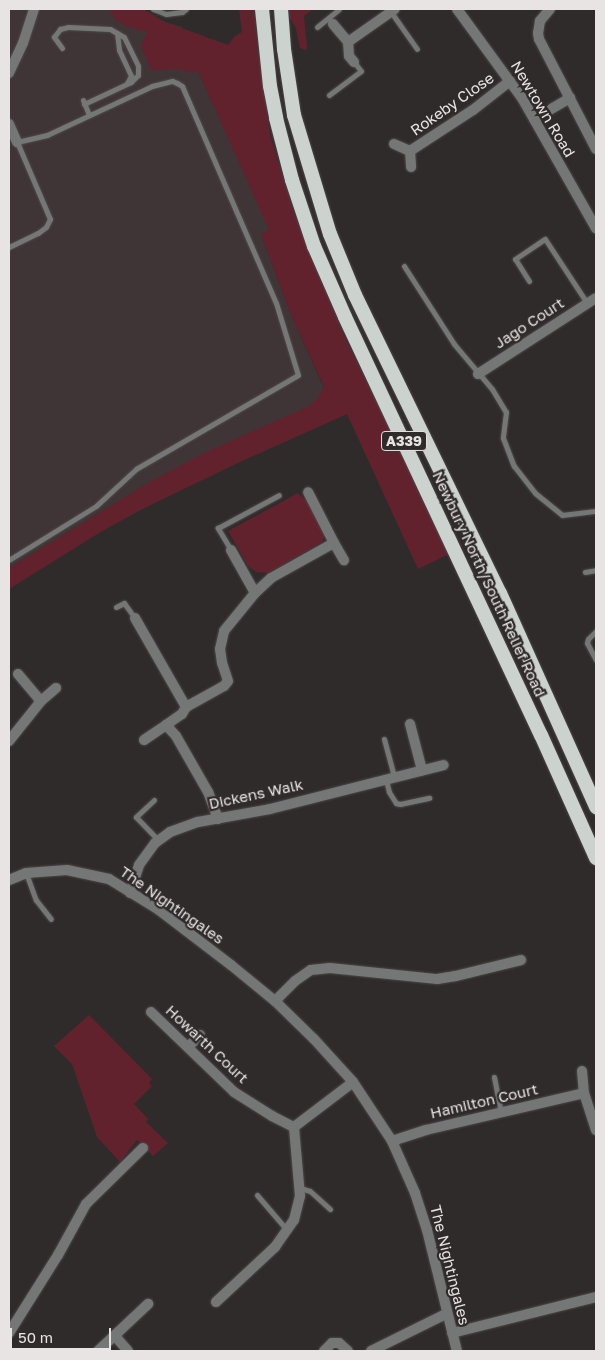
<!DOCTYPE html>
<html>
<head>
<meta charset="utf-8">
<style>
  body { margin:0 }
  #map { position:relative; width:605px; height:1360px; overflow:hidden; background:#302b2b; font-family:"Golos Text",sans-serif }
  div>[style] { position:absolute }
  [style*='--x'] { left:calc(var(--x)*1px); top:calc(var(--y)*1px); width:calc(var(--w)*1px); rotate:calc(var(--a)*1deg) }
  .built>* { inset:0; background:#403536 }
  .green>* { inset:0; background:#61222e }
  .roads { filter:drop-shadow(0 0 1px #4d4949) drop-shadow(0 0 1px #4d4949) }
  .service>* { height:5px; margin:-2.5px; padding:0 2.5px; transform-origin:2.5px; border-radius:2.5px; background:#757776 }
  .minor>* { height:10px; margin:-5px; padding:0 5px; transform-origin:5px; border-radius:5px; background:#757776 }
  .trunk>* { height:14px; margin:-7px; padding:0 7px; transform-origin:7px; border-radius:7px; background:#ccd2ce }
  span { translate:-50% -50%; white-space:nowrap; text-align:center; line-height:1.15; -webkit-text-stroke:4.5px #302b2b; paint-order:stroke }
  .shield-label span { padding:1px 4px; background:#302b2b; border:1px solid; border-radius:4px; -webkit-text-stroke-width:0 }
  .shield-label { font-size:14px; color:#e8e4e4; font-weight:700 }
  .street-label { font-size:15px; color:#e8e4e4 }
  .frame { position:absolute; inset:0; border:10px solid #e8e4e4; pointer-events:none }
  .scale { position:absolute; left:10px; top:1328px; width:101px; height:22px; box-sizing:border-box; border:2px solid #e8e4e4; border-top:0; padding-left:6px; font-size:15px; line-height:18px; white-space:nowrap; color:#e8e4e4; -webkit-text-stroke:4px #302b2b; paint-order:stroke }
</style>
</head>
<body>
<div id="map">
  <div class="built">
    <div style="clip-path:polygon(9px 9px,143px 9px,165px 22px,182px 27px,198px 71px,270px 230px,261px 234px,291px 315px,333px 408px,9px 580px)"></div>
  </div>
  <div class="green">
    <div style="clip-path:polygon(109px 9px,143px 9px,165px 22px,228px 45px,235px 36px,242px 32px,239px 9px,254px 9px,258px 51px,270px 135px,294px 213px,345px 338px,451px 553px,418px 569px,347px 414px,242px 461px,138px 511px,99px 533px,9px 589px,9px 568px,153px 480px,202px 454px,309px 406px,317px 399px,324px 387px,291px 315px,261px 234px,269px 230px,198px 71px,192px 73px,180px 69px,151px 70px,141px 46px,147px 32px,125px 26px,119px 21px,117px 22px)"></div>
    <div style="clip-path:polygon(289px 9px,313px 9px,304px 16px,307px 48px,305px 50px,300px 48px,296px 29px,289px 16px)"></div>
    <div style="clip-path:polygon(298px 493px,313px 507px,325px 535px,322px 542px,268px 573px,256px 572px,248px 566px,228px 531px)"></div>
    <div style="clip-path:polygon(89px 1015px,152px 1079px,149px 1083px,152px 1086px,134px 1104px,148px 1119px,146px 1122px,168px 1143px,153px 1156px,137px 1140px,120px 1162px,97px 1137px,72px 1064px,54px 1046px)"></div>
  </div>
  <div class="roads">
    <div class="service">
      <div style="--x:153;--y:9;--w:14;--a:21"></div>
      <div style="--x:166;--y:14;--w:16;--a:-7"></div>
      <div style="--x:182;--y:12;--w:5;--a:-37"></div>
      <div style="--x:391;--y:12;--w:45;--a:54.9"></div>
      <div style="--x:317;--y:27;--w:28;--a:-39"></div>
      <div style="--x:117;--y:33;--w:17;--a:83"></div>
      <div style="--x:119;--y:50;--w:29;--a:65"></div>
      <div style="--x:131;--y:76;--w:8;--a:120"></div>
      <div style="--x:62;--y:48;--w:14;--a:-126"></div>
      <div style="--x:54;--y:37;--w:10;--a:-53"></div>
      <div style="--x:60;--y:29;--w:8;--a:-14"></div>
      <div style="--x:68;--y:27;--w:42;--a:2.7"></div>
      <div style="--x:110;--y:29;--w:16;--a:30"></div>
      <div style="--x:124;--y:37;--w:32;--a:64"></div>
      <div style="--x:138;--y:66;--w:9;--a:90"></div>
      <div style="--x:138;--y:75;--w:10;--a:135"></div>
      <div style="--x:131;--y:82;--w:52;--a:154.9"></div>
      <div style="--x:329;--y:95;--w:40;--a:-37"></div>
      <div style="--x:361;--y:71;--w:11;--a:-128"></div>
      <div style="--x:83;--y:100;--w:16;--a:68"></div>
      <div style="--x:9;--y:247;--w:32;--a:-26"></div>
      <div style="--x:38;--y:233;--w:10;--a:-37"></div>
      <div style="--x:46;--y:227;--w:9;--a:-63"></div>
      <div style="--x:50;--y:219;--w:84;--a:-113.2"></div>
      <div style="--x:17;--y:142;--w:31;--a:-13"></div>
      <div style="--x:47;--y:135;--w:116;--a:-25"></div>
      <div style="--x:152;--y:86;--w:21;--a:-14"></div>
      <div style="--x:172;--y:81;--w:5;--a:22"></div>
      <div style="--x:177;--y:83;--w:6;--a:31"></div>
      <div style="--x:182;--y:86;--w:236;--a:66.6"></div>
      <div style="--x:276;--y:303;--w:75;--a:73"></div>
      <div style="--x:298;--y:375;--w:187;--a:149.9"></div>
      <div style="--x:136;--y:469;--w:54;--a:137.2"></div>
      <div style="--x:96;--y:506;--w:102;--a:148.2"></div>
      <div style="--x:404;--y:266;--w:93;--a:57.3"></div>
      <div style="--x:454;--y:344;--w:59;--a:49.8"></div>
      <div style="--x:492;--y:389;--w:27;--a:59"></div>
      <div style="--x:506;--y:412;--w:26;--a:97"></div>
      <div style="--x:503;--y:438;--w:30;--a:69"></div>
      <div style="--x:514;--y:466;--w:34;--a:52"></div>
      <div style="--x:535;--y:493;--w:35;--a:39"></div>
      <div style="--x:562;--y:515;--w:34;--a:-7"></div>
      <div style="--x:529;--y:281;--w:26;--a:-122"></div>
      <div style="--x:515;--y:259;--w:36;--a:-34"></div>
      <div style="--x:545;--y:239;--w:77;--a:56.7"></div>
      <div style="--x:231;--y:550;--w:26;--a:-121"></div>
      <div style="--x:218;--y:528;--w:69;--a:-28.4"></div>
      <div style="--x:585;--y:572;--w:11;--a:-10"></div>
      <div style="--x:116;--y:607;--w:9;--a:-27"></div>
      <div style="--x:124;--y:603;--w:19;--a:54"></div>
      <div style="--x:596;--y:631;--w:11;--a:135"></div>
      <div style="--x:588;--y:639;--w:4;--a:104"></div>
      <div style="--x:587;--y:643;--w:19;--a:62"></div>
      <div style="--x:384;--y:739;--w:39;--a:75"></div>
      <div style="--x:386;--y:780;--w:12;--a:76"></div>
      <div style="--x:389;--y:792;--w:13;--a:58"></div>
      <div style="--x:396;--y:803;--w:4;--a:14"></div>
      <div style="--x:400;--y:804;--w:30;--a:-12"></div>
      <div style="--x:154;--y:800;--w:25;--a:137"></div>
      <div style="--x:136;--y:817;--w:33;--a:46"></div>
      <div style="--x:26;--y:873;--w:29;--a:70"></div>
      <div style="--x:36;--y:900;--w:24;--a:52"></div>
      <div style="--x:494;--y:1077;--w:36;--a:79"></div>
      <div style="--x:300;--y:1188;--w:10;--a:17"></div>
      <div style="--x:310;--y:1191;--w:27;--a:42"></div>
      <div style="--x:257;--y:1195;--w:46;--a:49.4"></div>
    </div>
    <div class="minor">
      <div style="--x:457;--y:9;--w:110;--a:53.9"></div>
      <div style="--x:522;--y:98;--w:150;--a:60.4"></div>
      <div style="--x:550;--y:9;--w:16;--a:130"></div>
      <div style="--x:540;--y:21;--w:12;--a:99"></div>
      <div style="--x:538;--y:33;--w:6;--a:81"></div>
      <div style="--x:539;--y:39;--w:124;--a:62.6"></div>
      <div style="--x:333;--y:24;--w:23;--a:50"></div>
      <div style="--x:354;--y:62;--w:8;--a:-130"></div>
      <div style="--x:349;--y:56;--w:14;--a:-94"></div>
      <div style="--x:348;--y:42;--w:57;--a:-35.1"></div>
      <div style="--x:9;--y:73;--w:33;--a:-65"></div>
      <div style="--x:23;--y:43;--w:36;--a:-72"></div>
      <div style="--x:534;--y:119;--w:42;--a:-30.3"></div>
      <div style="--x:9;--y:124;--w:20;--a:66"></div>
      <div style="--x:394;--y:144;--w:17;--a:24"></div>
      <div style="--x:410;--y:151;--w:75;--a:-33.1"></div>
      <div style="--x:473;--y:110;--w:47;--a:-38.1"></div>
      <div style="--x:410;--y:151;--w:16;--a:86"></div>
      <div style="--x:478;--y:374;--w:140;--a:-32.8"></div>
      <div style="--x:334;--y:543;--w:20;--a:60"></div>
      <div style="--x:231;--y:550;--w:49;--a:60.8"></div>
      <div style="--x:135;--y:618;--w:103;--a:60.2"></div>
      <div style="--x:18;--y:674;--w:35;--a:50"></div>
      <div style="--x:410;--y:724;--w:48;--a:75.4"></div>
      <div style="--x:144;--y:740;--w:27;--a:-34"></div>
      <div style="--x:9;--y:741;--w:51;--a:-51.3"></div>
      <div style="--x:41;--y:701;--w:20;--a:-41"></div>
      <div style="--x:218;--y:819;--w:29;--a:-110"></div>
      <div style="--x:208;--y:792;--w:64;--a:-119.7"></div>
      <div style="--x:176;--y:736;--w:15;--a:-132"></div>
      <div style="--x:166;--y:725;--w:19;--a:-35"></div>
      <div style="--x:182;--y:714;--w:8;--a:-60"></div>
      <div style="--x:186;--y:707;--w:43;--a:-28.9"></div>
      <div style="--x:224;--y:686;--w:6;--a:-51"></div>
      <div style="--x:228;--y:681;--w:19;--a:-108"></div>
      <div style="--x:222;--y:663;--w:14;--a:-98"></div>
      <div style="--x:220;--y:649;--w:18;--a:-77"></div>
      <div style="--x:224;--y:631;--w:49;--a:-50.8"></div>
      <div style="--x:255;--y:593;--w:22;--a:-43"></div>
      <div style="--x:271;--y:578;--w:72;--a:-29.1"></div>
      <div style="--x:334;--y:543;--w:57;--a:-117"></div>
      <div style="--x:9;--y:880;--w:18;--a:-22"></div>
      <div style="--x:26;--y:873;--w:41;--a:-4.2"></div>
      <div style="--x:67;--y:870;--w:43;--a:12.1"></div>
      <div style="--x:109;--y:879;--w:59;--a:31.8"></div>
      <div style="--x:159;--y:910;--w:91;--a:37.4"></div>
      <div style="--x:231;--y:965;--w:57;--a:39.3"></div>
      <div style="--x:275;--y:1001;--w:54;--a:44.3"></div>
      <div style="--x:314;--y:1039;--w:58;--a:47.8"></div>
      <div style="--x:353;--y:1082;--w:71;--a:56.5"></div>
      <div style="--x:392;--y:1141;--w:57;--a:66.1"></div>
      <div style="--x:415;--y:1193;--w:39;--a:72"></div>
      <div style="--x:427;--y:1230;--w:125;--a:76.1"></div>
      <div style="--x:130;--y:893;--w:29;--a:-72"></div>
      <div style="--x:139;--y:865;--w:27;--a:-54"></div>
      <div style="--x:155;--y:843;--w:19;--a:-36"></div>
      <div style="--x:170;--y:832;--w:30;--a:-20"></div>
      <div style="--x:198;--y:822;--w:73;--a:-10.2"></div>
      <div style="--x:270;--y:809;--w:179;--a:-14.2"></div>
      <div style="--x:275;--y:1001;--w:28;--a:-45"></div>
      <div style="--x:295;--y:981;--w:19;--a:-35"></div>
      <div style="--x:311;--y:970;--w:19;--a:-6"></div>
      <div style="--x:330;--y:968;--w:108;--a:5.9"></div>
      <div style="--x:437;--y:979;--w:19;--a:-9"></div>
      <div style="--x:456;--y:976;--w:67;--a:-13.8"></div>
      <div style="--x:151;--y:1012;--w:115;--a:43.9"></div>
      <div style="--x:234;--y:1092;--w:45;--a:32.3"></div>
      <div style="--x:272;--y:1116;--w:25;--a:27"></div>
      <div style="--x:188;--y:1047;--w:17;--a:-45"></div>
      <div style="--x:582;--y:1071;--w:22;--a:85"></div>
      <div style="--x:584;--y:1093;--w:39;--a:72"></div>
      <div style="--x:392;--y:1141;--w:36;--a:-18"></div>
      <div style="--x:426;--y:1130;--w:162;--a:-13.2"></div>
      <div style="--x:216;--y:1302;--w:81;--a:-43"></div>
      <div style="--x:275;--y:1247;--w:33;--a:-55"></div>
      <div style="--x:294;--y:1220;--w:25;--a:-76"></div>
      <div style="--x:300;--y:1196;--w:69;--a:-95"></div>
      <div style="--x:294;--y:1127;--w:74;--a:-37.3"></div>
      <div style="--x:9;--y:1333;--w:92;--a:-57.9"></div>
      <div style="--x:58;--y:1255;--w:58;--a:-61.2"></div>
      <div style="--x:86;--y:1204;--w:80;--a:-44.5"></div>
      <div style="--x:452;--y:1333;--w:148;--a:-14"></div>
      <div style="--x:115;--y:1336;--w:20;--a:49"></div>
      <div style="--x:98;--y:1351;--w:69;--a:-43.2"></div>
      <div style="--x:324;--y:1351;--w:11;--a:-45"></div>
      <div style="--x:332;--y:1343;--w:7;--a:0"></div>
      <div style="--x:339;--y:1343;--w:12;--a:42"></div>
      <div style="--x:371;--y:1351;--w:84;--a:-26.3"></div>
    </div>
    <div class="trunk">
      <div style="--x:262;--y:9;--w:77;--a:84.1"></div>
      <div style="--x:270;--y:86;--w:33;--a:79"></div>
      <div style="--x:276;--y:118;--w:64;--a:75.5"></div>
      <div style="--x:292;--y:180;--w:70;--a:71.6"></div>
      <div style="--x:314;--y:246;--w:77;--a:66.4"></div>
      <div style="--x:345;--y:317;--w:462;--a:64.9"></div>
      <div style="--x:541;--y:735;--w:135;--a:65.9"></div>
      <div style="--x:281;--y:9;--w:40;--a:85.7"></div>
      <div style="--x:284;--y:49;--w:67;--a:81.4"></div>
      <div style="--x:294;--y:115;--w:124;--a:73.2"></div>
      <div style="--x:330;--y:234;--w:66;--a:67.7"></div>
      <div style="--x:355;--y:295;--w:331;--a:64.1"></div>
      <div style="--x:500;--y:593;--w:235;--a:65.8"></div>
    </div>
  </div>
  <div class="shield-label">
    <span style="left:404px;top:441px">A339</span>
  </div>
  <div class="street-label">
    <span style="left:452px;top:104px;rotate:-35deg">Rokeby Close</span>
    <span style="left:543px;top:109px;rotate:59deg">Newtown Road</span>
    <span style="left:529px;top:323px;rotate:-33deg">Jago Court</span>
    <span style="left:489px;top:584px;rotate:65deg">Newbury North/South Relief Road</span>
    <span style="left:256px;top:794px;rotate:-12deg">Dickens Walk</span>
    <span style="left:172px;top:905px;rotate:35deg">The Nightingales</span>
    <span style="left:207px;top:1044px;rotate:43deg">Howarth Court</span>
    <span style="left:484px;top:1101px;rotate:-13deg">Hamilton Court</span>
    <span style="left:450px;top:1265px;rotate:76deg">The Nightingales</span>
  </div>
  <div class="frame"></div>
  <div class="scale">50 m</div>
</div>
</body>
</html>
